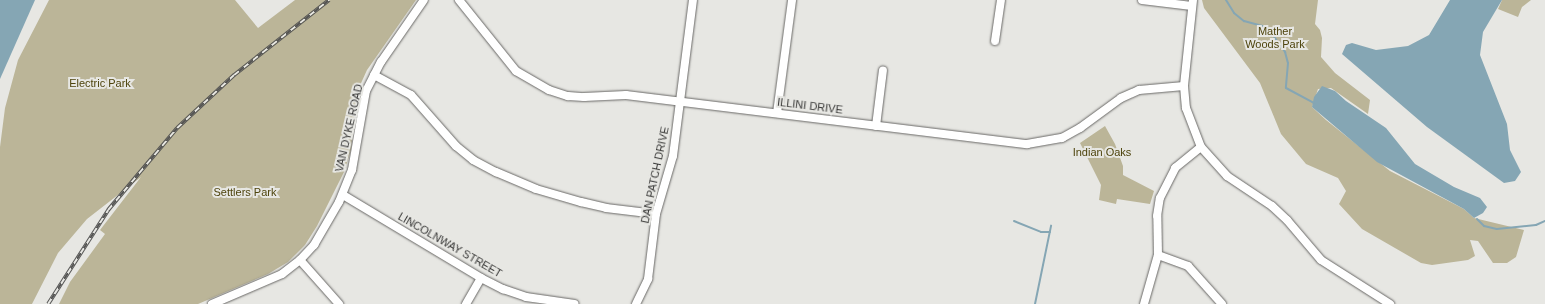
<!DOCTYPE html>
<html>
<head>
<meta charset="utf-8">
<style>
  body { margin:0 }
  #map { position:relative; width:1545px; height:304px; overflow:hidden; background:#e7e7e3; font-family:Helvetica,sans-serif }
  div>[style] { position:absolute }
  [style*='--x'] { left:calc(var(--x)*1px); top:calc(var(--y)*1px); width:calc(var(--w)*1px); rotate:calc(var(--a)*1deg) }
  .green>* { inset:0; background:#bbb598 }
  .water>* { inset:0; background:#85a6b4 }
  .stream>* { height:2px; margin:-1px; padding:0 1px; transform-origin:1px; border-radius:1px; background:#85a6b4 }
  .roads { filter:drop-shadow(0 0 1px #696866) drop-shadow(0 0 1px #696866) }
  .minor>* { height:8px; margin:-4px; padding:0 4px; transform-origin:4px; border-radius:4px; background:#fff }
  .rail>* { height:3.5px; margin-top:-1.75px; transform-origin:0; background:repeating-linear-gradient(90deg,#e7e7e3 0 6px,#555554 0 12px); box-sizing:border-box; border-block:1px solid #555554 }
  span { translate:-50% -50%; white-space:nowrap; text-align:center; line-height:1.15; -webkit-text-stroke:4px #e7e7e3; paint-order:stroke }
  .park-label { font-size:11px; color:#4e440d }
  .street-label { font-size:11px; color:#383837 }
</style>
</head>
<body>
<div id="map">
  <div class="green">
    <div style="clip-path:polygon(49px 0,235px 0,258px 28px,295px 0,416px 0,367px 70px,357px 92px,351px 150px,344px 172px,317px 226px,305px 245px,288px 262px,268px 274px,198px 304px,59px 304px,70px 282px,105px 234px,100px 230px,141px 177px,87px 219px,58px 253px,32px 304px,0 304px,0 147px,5px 108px,18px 60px)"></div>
    <div style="clip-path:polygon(1202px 0,1318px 0,1315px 24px,1320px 30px,1322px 38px,1321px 57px,1335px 73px,1370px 100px,1368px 114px,1331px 88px,1318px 89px,1312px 107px,1326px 120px,1390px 171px,1464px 209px,1474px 218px,1524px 230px,1516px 257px,1507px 263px,1493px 263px,1478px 241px,1470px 240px,1475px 256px,1468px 260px,1432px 265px,1421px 263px,1362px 229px,1339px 204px,1346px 191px,1338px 178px,1306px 164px,1281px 134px,1260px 83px,1204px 8px)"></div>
    <div style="clip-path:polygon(1502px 0,1531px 0,1522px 7px,1518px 17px,1498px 9px)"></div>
    <div style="clip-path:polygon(1105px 126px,1115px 144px,1123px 166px,1123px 175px,1154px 191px,1150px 204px,1117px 199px,1116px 204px,1099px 200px,1101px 185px,1080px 143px)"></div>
  </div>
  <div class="water">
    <div style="clip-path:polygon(0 0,35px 0,0 79px)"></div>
    <div style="clip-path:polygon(1450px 0,1502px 0,1483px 32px,1480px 55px,1507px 124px,1510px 150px,1521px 172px,1515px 181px,1504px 183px,1427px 127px,1342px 54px,1346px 45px,1352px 43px,1376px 50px,1408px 46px,1429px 35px)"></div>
    <div style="clip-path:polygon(1322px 86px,1335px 91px,1346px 101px,1386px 128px,1415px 164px,1454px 187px,1480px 198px,1487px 207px,1483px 213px,1474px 218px,1464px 209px,1377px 162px,1312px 107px,1314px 97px)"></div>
  </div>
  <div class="stream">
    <div style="--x:1226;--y:0;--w:15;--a:58"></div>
    <div style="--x:1234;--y:13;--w:13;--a:39"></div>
    <div style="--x:1244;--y:21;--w:24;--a:15"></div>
    <div style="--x:1267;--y:27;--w:31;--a:54"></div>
    <div style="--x:1285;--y:52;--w:11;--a:75"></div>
    <div style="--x:1288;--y:63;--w:25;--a:95"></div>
    <div style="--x:1286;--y:88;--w:32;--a:28"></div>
    <div style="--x:1477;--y:219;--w:10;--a:45"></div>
    <div style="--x:1484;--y:226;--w:13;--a:13"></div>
    <div style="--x:1497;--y:229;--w:39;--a:-6"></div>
    <div style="--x:1536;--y:225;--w:10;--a:-24"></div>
    <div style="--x:1014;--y:221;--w:29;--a:22"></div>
    <div style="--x:1041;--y:232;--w:9;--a:0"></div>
    <div style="--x:1035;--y:304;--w:80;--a:-78.4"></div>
  </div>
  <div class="roads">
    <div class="minor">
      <div style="--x:459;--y:0;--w:91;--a:51.2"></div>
      <div style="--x:516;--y:71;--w:38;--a:30"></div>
      <div style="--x:549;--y:90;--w:20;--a:18"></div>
      <div style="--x:568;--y:96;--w:16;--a:4"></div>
      <div style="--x:584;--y:97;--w:42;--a:-2.7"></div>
      <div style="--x:626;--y:95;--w:404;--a:7"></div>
      <div style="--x:1027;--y:144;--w:36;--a:-10"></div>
      <div style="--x:1062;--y:138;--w:21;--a:-29"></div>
      <div style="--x:1080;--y:128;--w:51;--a:-36.2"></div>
      <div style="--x:1121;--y:98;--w:20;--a:-24"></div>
      <div style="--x:1139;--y:90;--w:45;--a:-5.1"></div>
      <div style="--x:1142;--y:0;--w:50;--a:6.8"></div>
      <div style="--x:1193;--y:0;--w:86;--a:96"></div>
      <div style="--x:1184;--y:86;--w:22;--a:85"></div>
      <div style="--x:1186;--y:108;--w:42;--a:69"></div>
      <div style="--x:1201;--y:147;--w:39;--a:48"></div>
      <div style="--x:1227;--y:176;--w:54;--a:33.7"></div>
      <div style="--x:1272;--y:206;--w:21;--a:43"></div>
      <div style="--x:1287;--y:220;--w:52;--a:49.6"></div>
      <div style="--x:1321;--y:260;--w:82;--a:32.5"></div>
      <div style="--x:995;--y:41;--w:41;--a:-81.7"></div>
      <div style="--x:374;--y:75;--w:42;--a:28.4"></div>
      <div style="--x:411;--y:95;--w:68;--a:48.6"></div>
      <div style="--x:456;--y:146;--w:22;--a:39"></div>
      <div style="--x:473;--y:160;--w:26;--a:28"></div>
      <div style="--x:496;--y:172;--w:43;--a:23"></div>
      <div style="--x:536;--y:189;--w:47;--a:16.1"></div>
      <div style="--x:581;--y:202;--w:26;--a:13"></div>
      <div style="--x:606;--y:208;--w:50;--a:6.8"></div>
      <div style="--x:777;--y:113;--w:114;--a:-82.4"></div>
      <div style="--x:876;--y:126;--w:56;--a:-82.9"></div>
      <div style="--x:343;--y:195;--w:161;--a:31"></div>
      <div style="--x:481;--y:278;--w:25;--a:27"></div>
      <div style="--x:503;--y:289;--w:24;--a:19"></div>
      <div style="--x:526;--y:297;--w:49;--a:8.1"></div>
      <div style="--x:1158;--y:255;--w:32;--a:20"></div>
      <div style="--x:1188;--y:266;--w:51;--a:48.2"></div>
      <div style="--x:300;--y:260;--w:59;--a:48.4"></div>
      <div style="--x:212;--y:304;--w:76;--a:-23.2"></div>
      <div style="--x:282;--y:274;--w:23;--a:-38"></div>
      <div style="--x:300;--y:260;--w:21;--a:-47"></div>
      <div style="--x:314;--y:245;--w:50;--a:-59.8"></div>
      <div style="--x:339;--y:202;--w:35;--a:-68"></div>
      <div style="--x:352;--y:170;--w:80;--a:-80"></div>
      <div style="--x:366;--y:91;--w:33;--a:-63"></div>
      <div style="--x:381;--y:62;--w:75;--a:-55.3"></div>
      <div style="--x:466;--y:304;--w:30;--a:-60"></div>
      <div style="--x:636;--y:304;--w:28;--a:-64"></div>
      <div style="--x:648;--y:279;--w:65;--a:-83"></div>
      <div style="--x:656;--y:214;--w:60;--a:-73.7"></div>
      <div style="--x:673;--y:156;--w:157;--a:-82.7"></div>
      <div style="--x:1144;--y:304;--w:51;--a:-74.1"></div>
      <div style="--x:1158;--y:255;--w:39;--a:-91"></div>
      <div style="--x:1157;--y:216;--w:18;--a:-81"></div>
      <div style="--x:1160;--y:198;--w:34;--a:-63"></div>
      <div style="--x:1175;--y:168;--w:33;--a:-39"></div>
    </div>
  </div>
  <div class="rail">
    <div style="--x:48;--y:304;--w:112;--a:-57.4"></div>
    <div style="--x:108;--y:210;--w:107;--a:-49.9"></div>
    <div style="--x:177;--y:128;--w:78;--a:-42.9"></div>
    <div style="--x:234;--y:75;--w:121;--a:-38.3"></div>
  </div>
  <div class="park-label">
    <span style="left:1275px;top:38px">Mather<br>Woods Park</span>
    <span style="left:100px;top:83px">Electric Park</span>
    <span style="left:1102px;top:152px">Indian Oaks</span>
    <span style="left:245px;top:192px">Settlers Park</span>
  </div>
  <div class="street-label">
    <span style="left:810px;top:106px;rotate:7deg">ILLINI DRIVE</span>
    <span style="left:349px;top:128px;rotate:-77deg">VAN DYKE ROAD</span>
    <span style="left:655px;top:175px;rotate:-78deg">DAN PATCH DRIVE</span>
    <span style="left:450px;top:245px;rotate:30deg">LINCOLNWAY STREET</span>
  </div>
</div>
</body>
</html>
